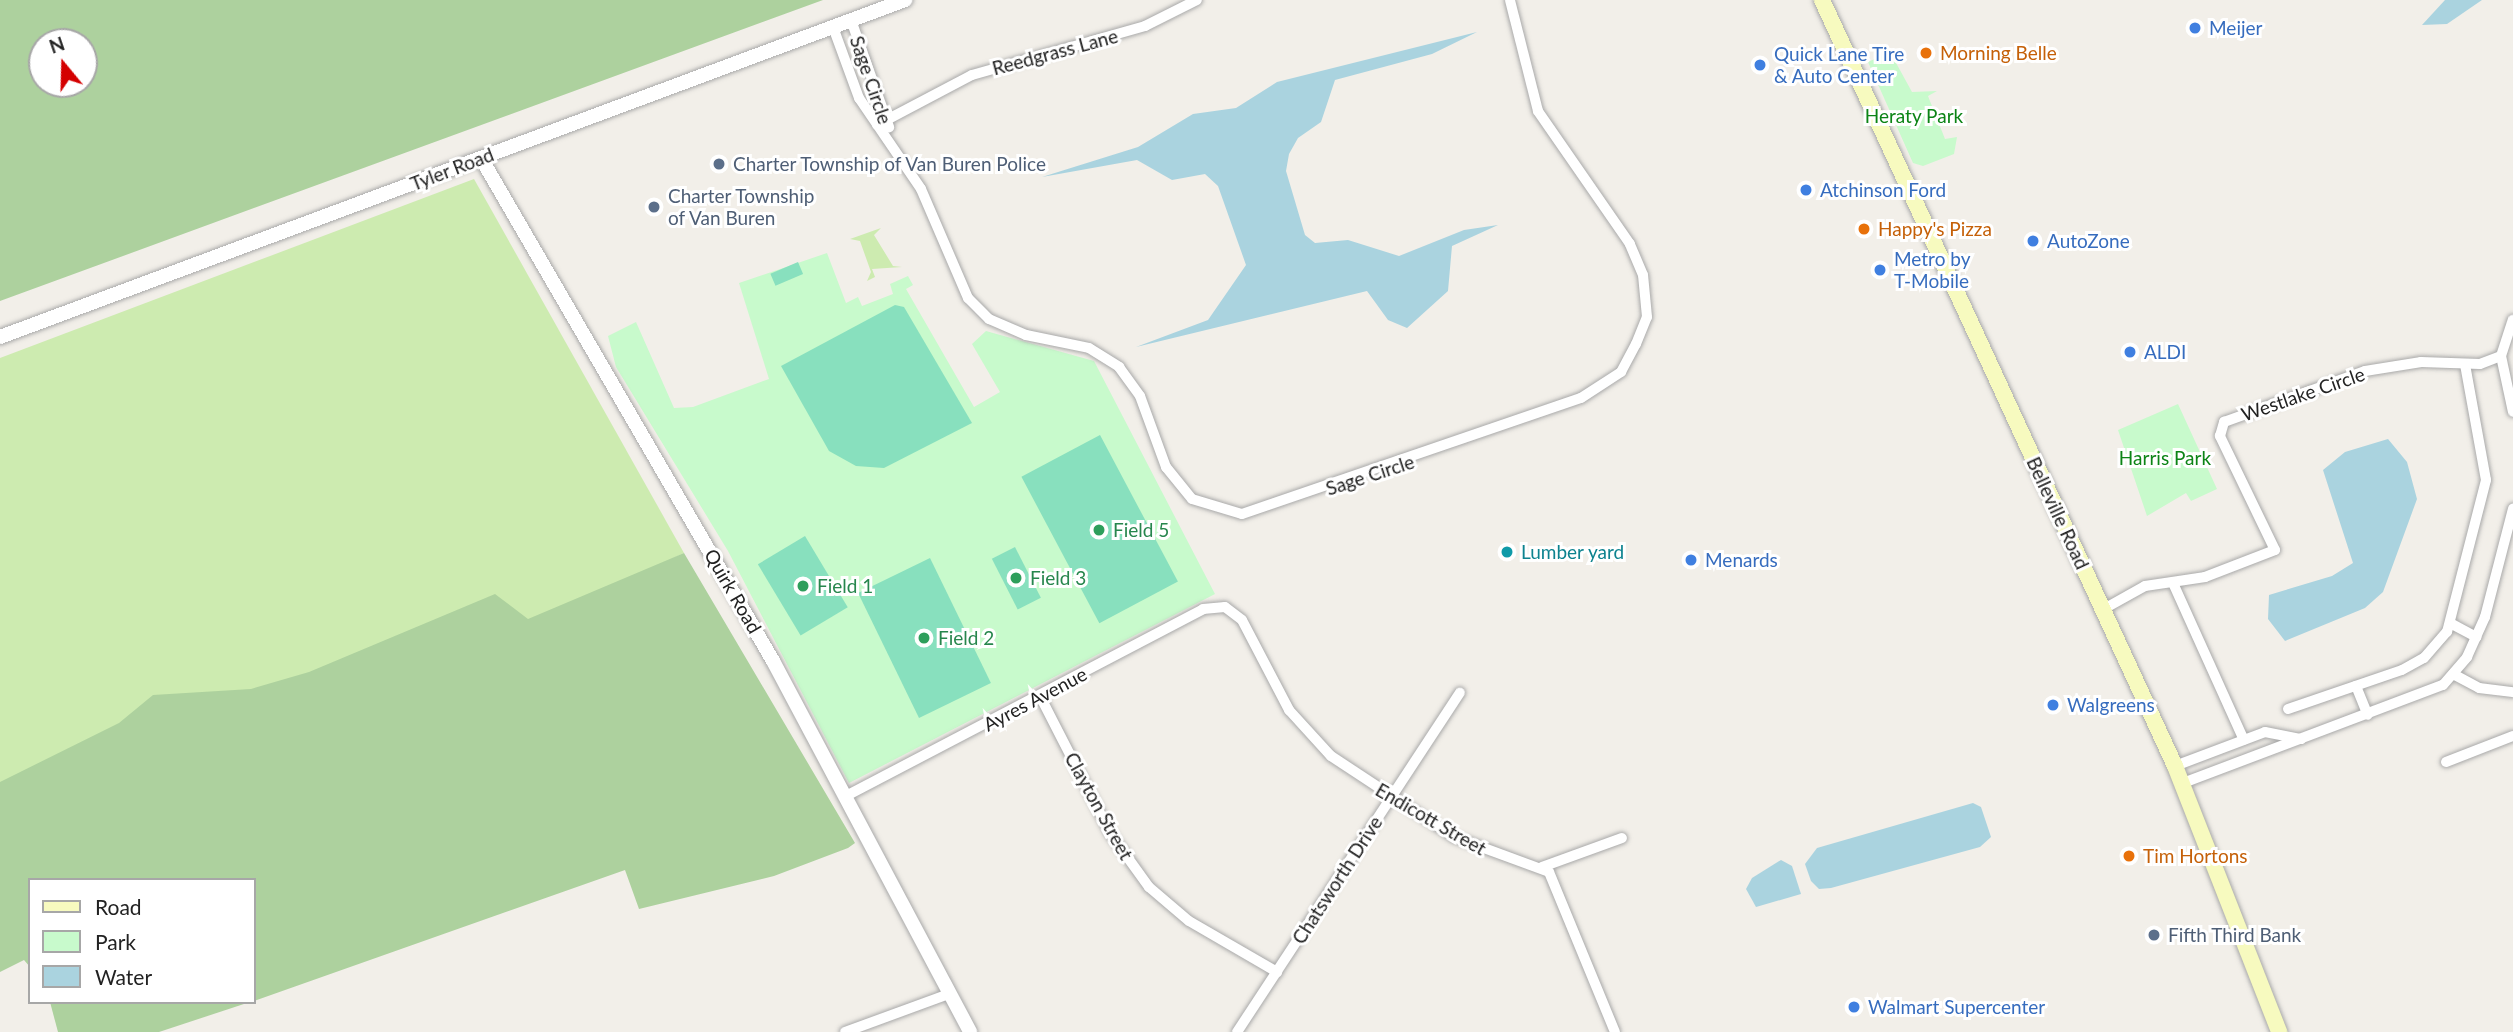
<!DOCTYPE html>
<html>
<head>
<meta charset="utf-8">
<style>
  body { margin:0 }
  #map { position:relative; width:2513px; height:1032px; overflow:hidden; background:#f2efe9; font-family:Lato,sans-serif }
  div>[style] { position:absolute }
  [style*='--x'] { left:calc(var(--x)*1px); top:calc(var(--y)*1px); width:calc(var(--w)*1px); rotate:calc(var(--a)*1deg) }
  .grass>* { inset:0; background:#cdebb0 }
  .forest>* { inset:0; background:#add19e }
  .park>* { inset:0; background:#c8facc }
  .pitch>* { inset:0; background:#88e0be; transform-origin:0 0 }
  .water>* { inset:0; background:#aad3df }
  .roads { filter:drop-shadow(0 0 2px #a9a9a9) drop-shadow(0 0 2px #a9a9a9) }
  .minor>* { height:10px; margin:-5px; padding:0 5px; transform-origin:5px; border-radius:5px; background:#fff }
  .tertiary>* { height:14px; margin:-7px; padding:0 7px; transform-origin:7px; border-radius:7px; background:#fff }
  .secondary>* { height:16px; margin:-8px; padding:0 8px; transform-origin:8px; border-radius:8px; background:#f7fabf }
  .dots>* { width:19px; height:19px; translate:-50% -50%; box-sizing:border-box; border:4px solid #fff; border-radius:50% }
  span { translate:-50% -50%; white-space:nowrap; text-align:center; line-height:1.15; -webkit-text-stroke:6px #fff; paint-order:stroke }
  .shop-label { font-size:19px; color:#366cbe }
  .left { translate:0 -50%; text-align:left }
  .street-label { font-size:19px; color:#222 }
  .food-label { font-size:19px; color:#c56008 }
  .park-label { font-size:19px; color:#0c8416 }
  .service-label { font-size:19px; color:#4e5e75 }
  .leisure-label { font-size:19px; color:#27864d }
  .culture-label { font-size:19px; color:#0d838f }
  .legend { position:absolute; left:28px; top:878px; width:228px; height:126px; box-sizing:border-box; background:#fff; border:2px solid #a7a7a7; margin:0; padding:9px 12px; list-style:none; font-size:21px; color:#222 }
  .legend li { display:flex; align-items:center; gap:14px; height:35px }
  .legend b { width:35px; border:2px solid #a7a7a7 }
  .north { position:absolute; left:28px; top:28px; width:70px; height:70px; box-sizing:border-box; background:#fff; border:2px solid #a7a7a7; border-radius:50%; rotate:341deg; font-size:19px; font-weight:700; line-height:28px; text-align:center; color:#222 }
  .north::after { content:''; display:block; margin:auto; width:24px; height:32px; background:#d40000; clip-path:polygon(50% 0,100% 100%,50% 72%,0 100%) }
</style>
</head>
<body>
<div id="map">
  <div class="grass">
    <div style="clip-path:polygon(474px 179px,684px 553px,529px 628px,0 793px,0 358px)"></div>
    <div style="clip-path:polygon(881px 228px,874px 235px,893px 266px,902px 267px,872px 269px,875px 277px,867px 281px,871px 272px,860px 241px,850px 239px)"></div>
  </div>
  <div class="forest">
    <div style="clip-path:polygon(evenodd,0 0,823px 0,0 301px,0 0,42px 42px,84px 42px,84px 84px,42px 84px,42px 42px)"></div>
    <div style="clip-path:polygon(684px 553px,855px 843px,848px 848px,774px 876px,639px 909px,625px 870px,254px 1001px,254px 880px,30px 880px,30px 967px,24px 960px,0 972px,0 782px,119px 723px,153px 695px,251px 689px,309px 672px,495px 594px,528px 619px)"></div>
    <div style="clip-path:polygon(50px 1002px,250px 1002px,159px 1032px,58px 1032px)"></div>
  </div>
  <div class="park">
    <div style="clip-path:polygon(1883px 55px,1895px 61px,1912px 92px,1937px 91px,1928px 96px,1945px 139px,1957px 137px,1954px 154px,1923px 166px,1913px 163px,1868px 62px)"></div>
    <div style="clip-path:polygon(827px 253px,846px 303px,858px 297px,862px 306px,893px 294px,890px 284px,908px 276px,913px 285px,906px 289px,974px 407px,1000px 392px,972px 344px,986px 331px,1094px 361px,1215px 594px,849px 783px,728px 551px,616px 367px,608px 336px,636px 322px,674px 408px,693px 407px,769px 379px,739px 283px)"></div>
    <div style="clip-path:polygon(2178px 404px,2217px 489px,2191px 501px,2186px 493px,2147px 516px,2118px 430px)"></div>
  </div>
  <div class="pitch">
    <div style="left:798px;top:262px;width:13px;height:30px;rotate:67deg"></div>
    <div style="clip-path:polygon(895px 305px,904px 307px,972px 423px,884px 468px,856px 466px,829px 451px,781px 366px)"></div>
    <div style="left:1100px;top:435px;width:166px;height:89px;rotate:62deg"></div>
    <div style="left:805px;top:536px;width:83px;height:55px;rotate:59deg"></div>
    <div style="left:1015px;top:547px;width:57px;height:26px;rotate:63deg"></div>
    <div style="left:930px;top:558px;width:139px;height:80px;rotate:64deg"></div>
  </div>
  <div class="water">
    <div style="clip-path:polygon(2445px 0,2482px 0,2447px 24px,2422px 25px)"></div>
    <div style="clip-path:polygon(1477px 32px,1432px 54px,1335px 80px,1321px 122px,1298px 138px,1289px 154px,1286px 171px,1305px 235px,1315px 243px,1348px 240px,1399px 256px,1464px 230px,1498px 225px,1452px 246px,1448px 291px,1407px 328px,1388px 320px,1367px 291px,1136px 347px,1208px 320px,1246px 265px,1218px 186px,1205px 174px,1172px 180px,1137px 160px,1042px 177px,1138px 147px,1193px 114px,1236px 108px,1277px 82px)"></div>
    <div style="clip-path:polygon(2388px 439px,2407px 462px,2417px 499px,2383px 592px,2365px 608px,2285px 641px,2268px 619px,2269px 595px,2332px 576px,2353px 563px,2323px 470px,2345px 452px)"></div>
    <div style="clip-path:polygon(1973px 803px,1981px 807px,1991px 837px,1980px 847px,1831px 888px,1819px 889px,1811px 881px,1805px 864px,1817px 848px)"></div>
    <div style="clip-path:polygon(1781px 860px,1792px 866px,1801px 894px,1756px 907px,1746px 889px,1752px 878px)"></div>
  </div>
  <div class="roads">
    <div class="minor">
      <div style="--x:851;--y:20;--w:114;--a:70.4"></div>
      <div style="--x:833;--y:27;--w:76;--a:69.9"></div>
      <div style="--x:859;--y:98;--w:110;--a:55.7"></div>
      <div style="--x:921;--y:189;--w:119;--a:66.7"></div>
      <div style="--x:968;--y:298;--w:30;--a:45"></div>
      <div style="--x:989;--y:319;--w:40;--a:23.4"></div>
      <div style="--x:1026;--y:335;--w:64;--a:11.7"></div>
      <div style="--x:1089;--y:348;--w:36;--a:32"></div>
      <div style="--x:1119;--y:367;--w:36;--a:54"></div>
      <div style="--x:1140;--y:396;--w:76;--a:69.9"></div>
      <div style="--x:1166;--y:467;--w:41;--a:50.9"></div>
      <div style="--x:1192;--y:499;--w:52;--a:16.7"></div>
      <div style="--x:1242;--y:514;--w:358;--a:-18.9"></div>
      <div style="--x:1581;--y:398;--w:48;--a:-33"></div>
      <div style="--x:1621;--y:372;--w:32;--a:-62"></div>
      <div style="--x:1636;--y:344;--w:29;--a:-68"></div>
      <div style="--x:1647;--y:317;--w:42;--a:-95.4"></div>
      <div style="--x:1643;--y:275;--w:34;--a:-113"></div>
      <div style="--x:1630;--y:244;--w:162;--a:-124.7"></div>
      <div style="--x:1538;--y:111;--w:114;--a:-104.2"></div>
      <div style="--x:877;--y:125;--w:107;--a:-27.8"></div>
      <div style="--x:972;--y:75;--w:180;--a:-15.8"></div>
      <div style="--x:1145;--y:26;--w:58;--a:-26.6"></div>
      <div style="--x:2501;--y:356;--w:57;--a:77.9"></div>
      <div style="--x:2173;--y:583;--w:172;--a:65.7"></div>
      <div style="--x:2102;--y:610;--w:49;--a:-29.2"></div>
      <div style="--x:2145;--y:586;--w:61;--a:-8.5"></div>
      <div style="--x:2205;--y:577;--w:75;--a:-21.1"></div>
      <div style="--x:2275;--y:550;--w:127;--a:-115.8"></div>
      <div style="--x:2220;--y:436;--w:15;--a:-74"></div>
      <div style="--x:2224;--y:422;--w:150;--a:-19.9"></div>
      <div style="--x:2365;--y:371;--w:57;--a:-9.1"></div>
      <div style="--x:2421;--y:362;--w:59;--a:1.9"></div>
      <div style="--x:2480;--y:364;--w:22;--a:-21"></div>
      <div style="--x:2501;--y:356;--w:38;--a:-72"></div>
      <div style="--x:2450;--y:623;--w:30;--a:28"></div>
      <div style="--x:2453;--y:674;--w:30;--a:28"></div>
      <div style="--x:2479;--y:688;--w:34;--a:7"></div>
      <div style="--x:2356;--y:686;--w:31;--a:68"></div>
      <div style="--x:1040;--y:696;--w:154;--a:62.9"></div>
      <div style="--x:1110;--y:833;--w:67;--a:54.2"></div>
      <div style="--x:1149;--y:887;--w:52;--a:40.4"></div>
      <div style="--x:1189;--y:921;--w:102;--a:30.1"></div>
      <div style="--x:2288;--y:709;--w:120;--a:-18.9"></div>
      <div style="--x:2402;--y:670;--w:25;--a:-29"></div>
      <div style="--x:2424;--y:658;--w:35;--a:-49"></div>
      <div style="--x:2447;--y:632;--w:157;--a:-75.6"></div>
      <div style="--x:2486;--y:480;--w:117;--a:-100.3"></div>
      <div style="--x:2446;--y:762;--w:72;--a:-21.2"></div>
      <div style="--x:2175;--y:766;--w:96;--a:-20.7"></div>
      <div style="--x:2265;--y:732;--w:37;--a:11"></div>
      <div style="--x:2183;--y:783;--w:278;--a:-20.7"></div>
      <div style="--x:2443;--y:685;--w:37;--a:-49"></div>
      <div style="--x:2467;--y:657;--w:44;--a:-65.8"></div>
      <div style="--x:2485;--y:617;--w:112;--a:-75.5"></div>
      <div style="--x:846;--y:796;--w:403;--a:-27.6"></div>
      <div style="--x:1203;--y:609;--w:22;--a:-5"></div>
      <div style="--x:1225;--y:607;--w:21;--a:37"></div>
      <div style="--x:1242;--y:620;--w:102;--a:62.4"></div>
      <div style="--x:1289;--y:710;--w:62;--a:47.6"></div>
      <div style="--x:1331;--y:756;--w:147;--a:33.4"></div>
      <div style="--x:1454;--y:837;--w:101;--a:20.2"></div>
      <div style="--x:1549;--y:872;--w:173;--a:67.6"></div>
      <div style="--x:1542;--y:867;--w:85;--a:-19.9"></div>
      <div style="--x:845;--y:1032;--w:111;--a:-20.1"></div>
      <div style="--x:1237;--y:1032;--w:406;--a:-56.7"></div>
    </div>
    <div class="tertiary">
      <div style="--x:481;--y:158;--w:582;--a:59.86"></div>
      <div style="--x:773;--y:661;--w:420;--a:62"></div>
      <div style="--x:0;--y:337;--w:966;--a:-20.42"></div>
    </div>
    <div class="secondary">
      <div style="--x:1822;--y:0;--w:843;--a:65.26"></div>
      <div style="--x:2175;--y:766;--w:286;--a:68.6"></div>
    </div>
  </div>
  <div class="dots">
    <div style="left:2195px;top:28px;background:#3f7fe0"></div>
    <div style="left:1926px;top:53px;background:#e8710a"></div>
    <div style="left:1760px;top:65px;background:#3f7fe0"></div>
    <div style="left:719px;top:164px;background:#5c6f8a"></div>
    <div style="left:1806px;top:190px;background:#3f7fe0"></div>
    <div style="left:654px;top:207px;background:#5c6f8a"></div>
    <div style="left:1864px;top:229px;background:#e8710a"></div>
    <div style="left:2033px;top:241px;background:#3f7fe0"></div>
    <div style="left:1880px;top:270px;background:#3f7fe0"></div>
    <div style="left:2130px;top:352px;background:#3f7fe0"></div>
    <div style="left:1099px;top:530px;background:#2e9e5b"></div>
    <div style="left:1507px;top:552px;background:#0f9aa8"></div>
    <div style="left:1691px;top:560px;background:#3f7fe0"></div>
    <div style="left:1016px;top:578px;background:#2e9e5b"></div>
    <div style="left:803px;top:586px;background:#2e9e5b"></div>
    <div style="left:924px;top:638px;background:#2e9e5b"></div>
    <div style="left:2053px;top:705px;background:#3f7fe0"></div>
    <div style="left:2129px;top:856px;background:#e8710a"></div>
    <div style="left:2154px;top:935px;background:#5c6f8a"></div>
    <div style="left:1854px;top:1007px;background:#3f7fe0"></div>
  </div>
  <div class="shop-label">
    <span class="left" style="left:2209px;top:28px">Meijer</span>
    <span class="left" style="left:1774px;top:65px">Quick Lane Tire<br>&amp; Auto Center</span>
    <span class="left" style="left:1820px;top:190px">Atchinson Ford</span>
    <span class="left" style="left:2047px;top:241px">AutoZone</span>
    <span class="left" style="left:1894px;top:270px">Metro by<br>T-Mobile</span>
    <span class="left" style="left:2144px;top:352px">ALDI</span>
    <span class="left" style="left:1705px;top:560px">Menards</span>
    <span class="left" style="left:2067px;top:705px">Walgreens</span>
    <span class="left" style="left:1868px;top:1007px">Walmart Supercenter</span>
  </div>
  <div class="street-label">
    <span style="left:1055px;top:52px;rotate:-15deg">Reedgrass Lane</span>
    <span style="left:871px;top:80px;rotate:71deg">Sage Circle</span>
    <span style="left:452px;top:169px;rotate:-21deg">Tyler Road</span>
    <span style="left:2303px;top:394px;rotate:-19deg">Westlake Circle</span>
    <span style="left:1370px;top:475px;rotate:-18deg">Sage Circle</span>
    <span style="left:2058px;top:513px;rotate:65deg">Belleville Road</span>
    <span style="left:733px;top:591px;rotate:60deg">Quirk Road</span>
    <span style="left:1035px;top:699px;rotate:-28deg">Ayres Avenue</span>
    <span style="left:1099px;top:806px;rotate:61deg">Clayton Street</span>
    <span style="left:1431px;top:819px;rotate:30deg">Endicott Street</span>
    <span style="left:1337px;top:880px;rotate:-57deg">Chatsworth Drive</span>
  </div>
  <div class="food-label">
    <span class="left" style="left:1940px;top:53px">Morning Belle</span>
    <span class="left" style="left:1878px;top:229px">Happy's Pizza</span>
    <span class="left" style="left:2143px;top:856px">Tim Hortons</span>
  </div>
  <div class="park-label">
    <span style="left:1914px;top:116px">Heraty Park</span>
    <span style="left:2165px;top:458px">Harris Park</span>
  </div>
  <div class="service-label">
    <span class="left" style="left:733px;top:164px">Charter Township of Van Buren Police</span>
    <span class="left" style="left:668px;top:207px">Charter Township<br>of Van Buren</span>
    <span class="left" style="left:2168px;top:935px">Fifth Third Bank</span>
  </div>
  <div class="leisure-label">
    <span class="left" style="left:1113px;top:530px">Field 5</span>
    <span class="left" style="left:1030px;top:578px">Field 3</span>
    <span class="left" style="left:817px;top:586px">Field 1</span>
    <span class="left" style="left:938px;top:638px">Field 2</span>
  </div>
  <div class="culture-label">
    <span class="left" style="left:1521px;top:552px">Lumber yard</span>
  </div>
  <ul class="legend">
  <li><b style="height:9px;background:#f7fabf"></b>Road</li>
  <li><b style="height:19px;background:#c8facc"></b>Park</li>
  <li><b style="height:19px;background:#aad3df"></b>Water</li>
  </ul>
  <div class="north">N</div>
</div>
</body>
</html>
